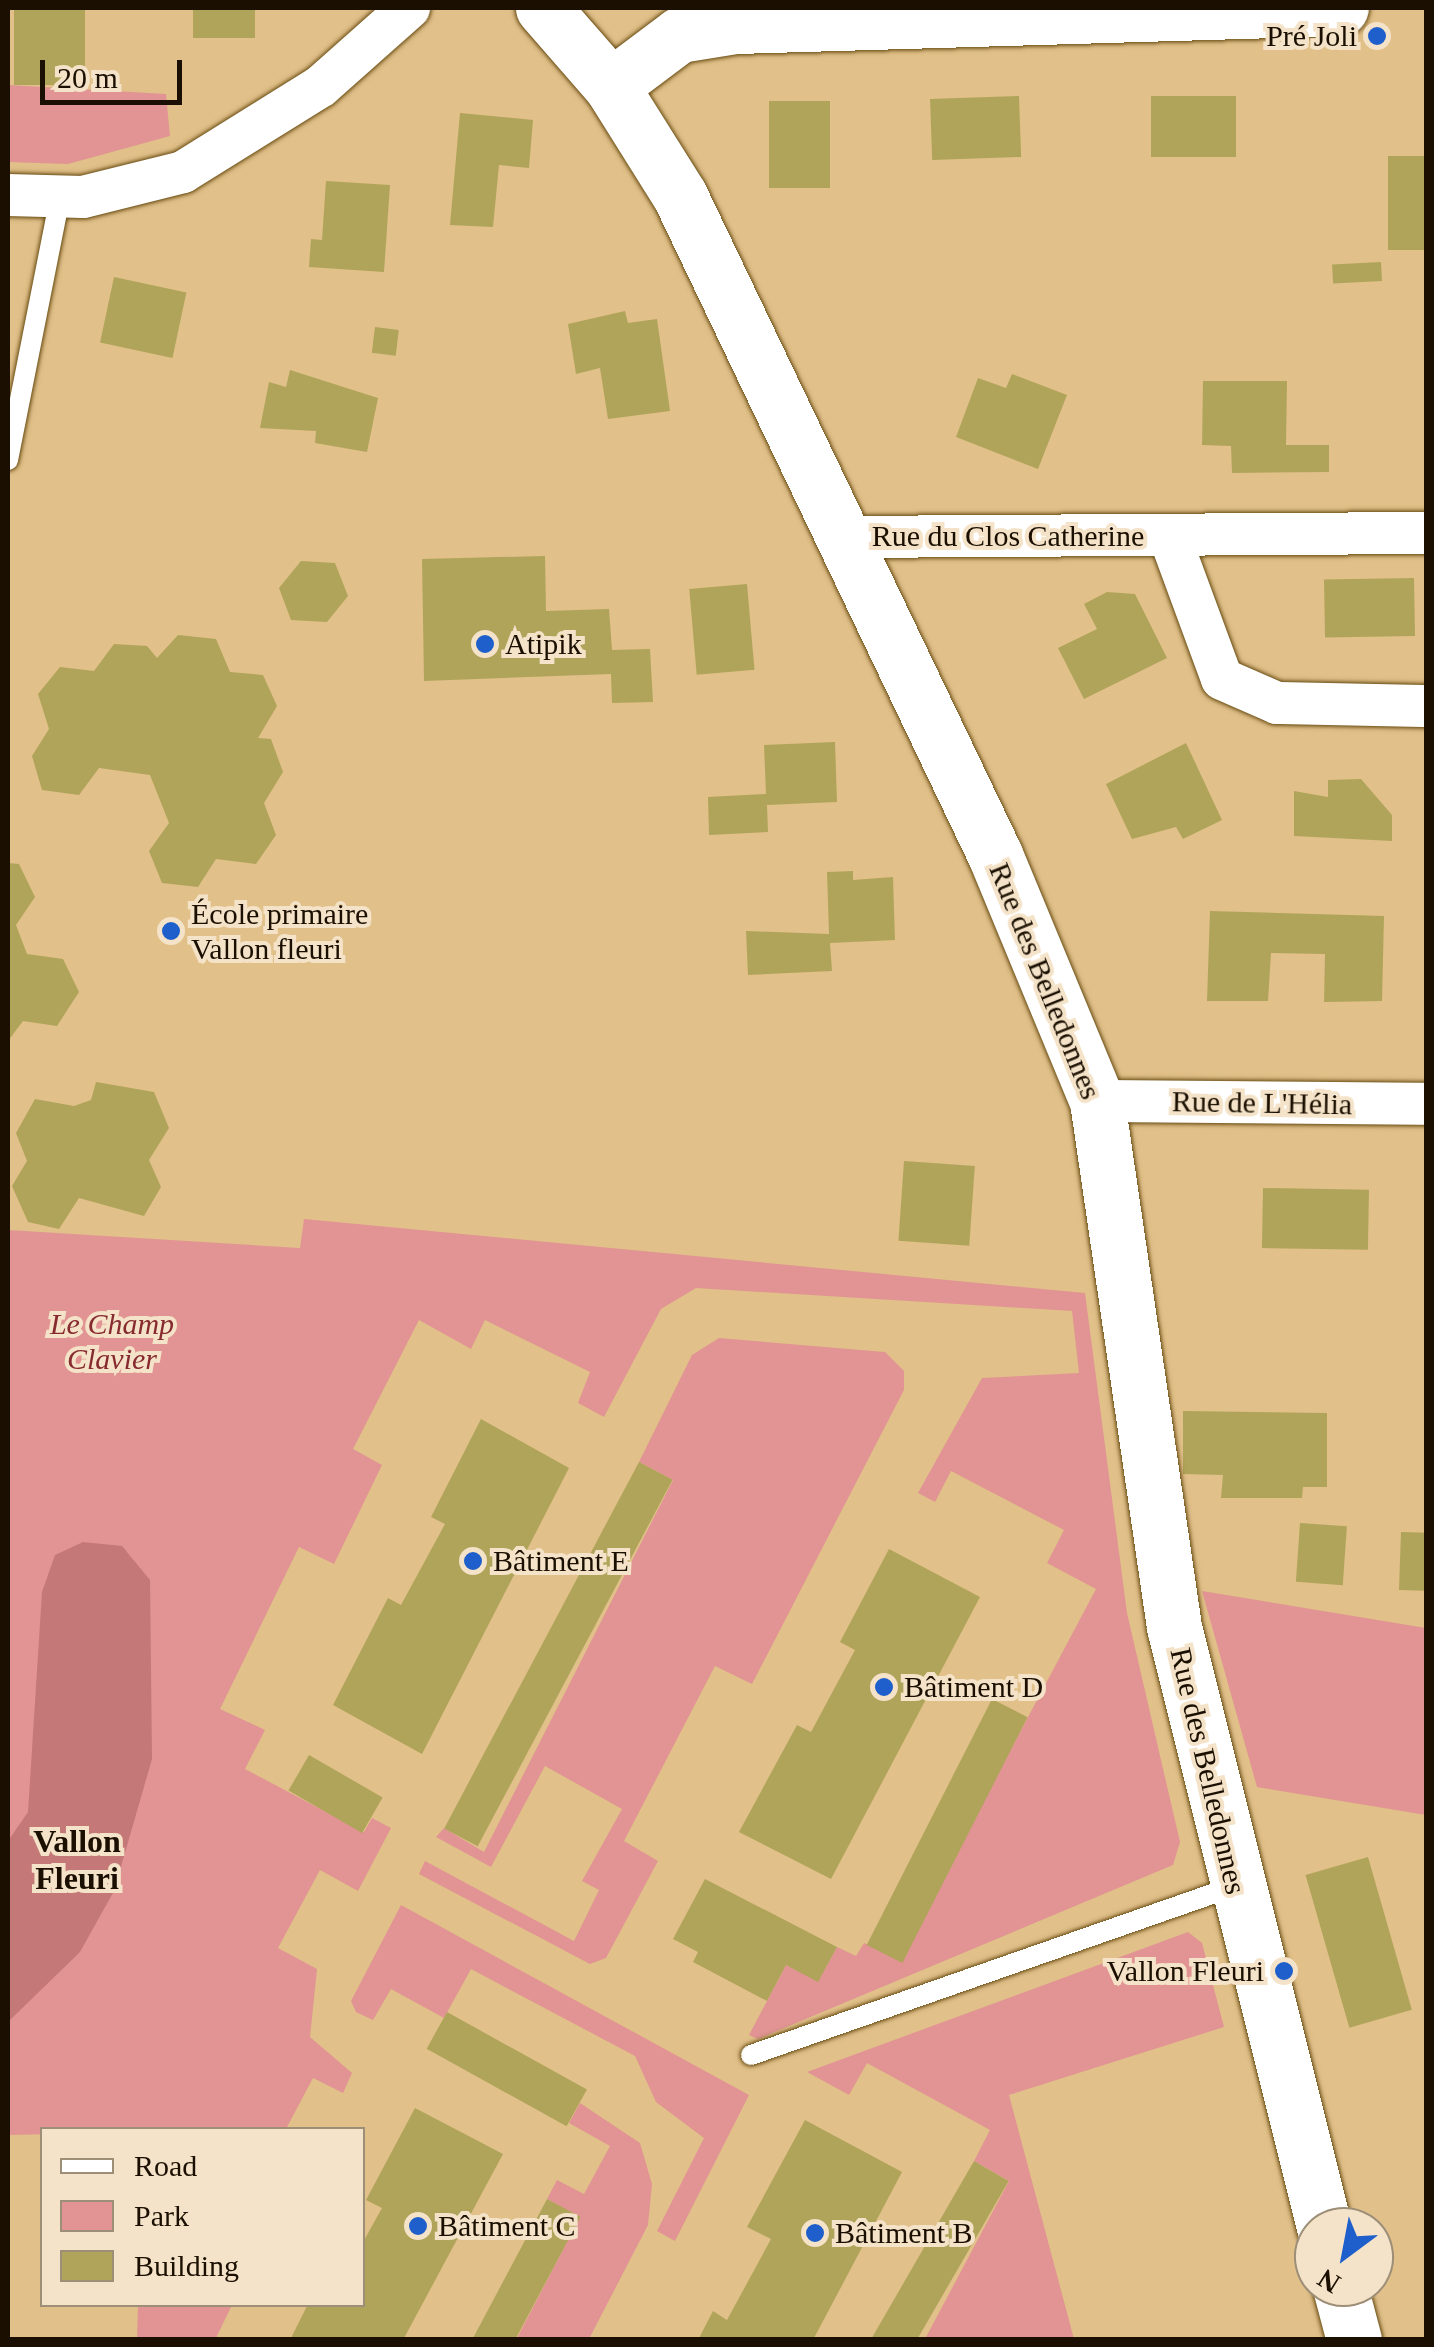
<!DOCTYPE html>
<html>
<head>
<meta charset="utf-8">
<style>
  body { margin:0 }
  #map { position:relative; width:1434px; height:2347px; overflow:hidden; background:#e1c089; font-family:"Times New Roman",serif }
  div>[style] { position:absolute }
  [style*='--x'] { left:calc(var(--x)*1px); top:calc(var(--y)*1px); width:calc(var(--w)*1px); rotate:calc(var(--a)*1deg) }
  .green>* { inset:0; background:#e19493 }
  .forest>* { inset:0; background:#c57878 }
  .building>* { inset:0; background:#b0a45a; transform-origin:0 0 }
  .roads { filter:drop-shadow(0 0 2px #674b11) drop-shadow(0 0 2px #674b11) }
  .service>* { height:20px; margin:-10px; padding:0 10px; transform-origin:10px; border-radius:10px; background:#fff }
  .minor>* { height:42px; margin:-21px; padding:0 21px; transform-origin:21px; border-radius:21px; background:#fff }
  .secondary>* { height:55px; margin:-27.5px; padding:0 27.5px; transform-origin:27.5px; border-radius:27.5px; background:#fff }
  .dots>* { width:28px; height:28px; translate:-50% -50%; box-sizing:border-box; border:5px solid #f4e3c8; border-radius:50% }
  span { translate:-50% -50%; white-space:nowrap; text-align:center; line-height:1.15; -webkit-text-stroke:8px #f4e3c8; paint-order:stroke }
  .poi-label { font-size:30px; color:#1a0f00 }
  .right { translate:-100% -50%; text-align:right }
  .left { translate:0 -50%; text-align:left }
  .street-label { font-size:30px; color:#1a0f00 }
  .park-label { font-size:30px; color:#872b31; font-style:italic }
  .neighbourhood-label { font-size:32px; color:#1a0f00; font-weight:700 }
  .frame { position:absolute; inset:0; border:10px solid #1a0f00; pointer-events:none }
  .legend { position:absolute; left:40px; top:2127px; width:325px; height:180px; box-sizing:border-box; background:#f4e3c8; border:2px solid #9d8e78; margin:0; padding:12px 18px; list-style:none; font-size:30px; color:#1a0f00 }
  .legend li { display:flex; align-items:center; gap:20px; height:50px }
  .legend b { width:50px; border:2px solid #9d8e78 }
  .north { position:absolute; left:1294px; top:2207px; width:100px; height:100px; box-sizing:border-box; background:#f4e3c8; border:2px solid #9d8e78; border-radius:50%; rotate:212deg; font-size:28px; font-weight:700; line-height:40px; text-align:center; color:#1a0f00 }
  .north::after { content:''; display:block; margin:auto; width:35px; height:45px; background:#1f5fcb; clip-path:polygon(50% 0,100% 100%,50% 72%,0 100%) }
  .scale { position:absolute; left:40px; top:60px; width:142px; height:45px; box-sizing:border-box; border:5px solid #1a0f00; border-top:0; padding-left:12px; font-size:30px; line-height:35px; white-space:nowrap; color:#1a0f00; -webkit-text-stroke:8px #f4e3c8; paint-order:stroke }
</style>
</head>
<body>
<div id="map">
  <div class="green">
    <div style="clip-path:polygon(8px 85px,166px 94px,170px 136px,68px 164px,8px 162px)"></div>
    <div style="clip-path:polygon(304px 1219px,1085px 1293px,1127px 1613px,1180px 1842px,1173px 1865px,758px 2039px,749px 2035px,786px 1965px,818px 1981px,837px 1947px,856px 1956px,864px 1943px,899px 1960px,1096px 1589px,1047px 1563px,1064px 1530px,951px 1471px,935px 1502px,918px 1493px,982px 1378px,1079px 1373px,1072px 1311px,696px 1288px,661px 1309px,604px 1417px,578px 1403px,590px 1372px,485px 1320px,471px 1349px,419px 1320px,353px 1449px,382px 1465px,334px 1564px,299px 1547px,220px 1709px,265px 1730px,245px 1769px,364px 1832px,372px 1818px,391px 1828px,358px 1891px,320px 1870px,278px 1948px,317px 1969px,310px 2037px,352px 2073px,343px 2093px,313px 2078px,286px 2129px,8px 2135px,8px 1230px,300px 1248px)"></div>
    <div style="clip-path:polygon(719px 1338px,885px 1352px,904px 1371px,904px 1390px,752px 1684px,715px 1666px,624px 1841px,658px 1861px,606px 1958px,590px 1964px,419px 1874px,425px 1861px,574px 1941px,599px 1890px,582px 1881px,622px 1809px,545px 1766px,491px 1867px,436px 1837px,444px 1828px,484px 1852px,673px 1480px,639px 1462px,692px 1355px)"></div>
    <div style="clip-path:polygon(1202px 1591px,1426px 1628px,1426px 1815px,1257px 1787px)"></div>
    <div style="clip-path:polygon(401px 1905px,749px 2095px,675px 2241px,657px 2231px,704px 2138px,656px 2102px,635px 2056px,471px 1969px,444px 2018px,391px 1989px,373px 2020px,356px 2012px,351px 2001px)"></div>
    <div style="clip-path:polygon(1188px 1932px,1202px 1943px,1224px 2027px,1009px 2095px,1074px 2339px,925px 2339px,1009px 2181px,974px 2161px,990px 2130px,867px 2063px,849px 2095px,807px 2072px)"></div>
    <div style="clip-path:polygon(580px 2103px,640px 2143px,652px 2184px,648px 2225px,589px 2339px,516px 2340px,580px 2217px,547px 2199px,557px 2180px,584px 2194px,610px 2146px,569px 2123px)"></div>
    <div style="clip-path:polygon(138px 2305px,138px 2304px,232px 2305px,215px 2340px,137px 2339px)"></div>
  </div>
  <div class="forest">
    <div style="clip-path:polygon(83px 1542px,122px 1546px,150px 1580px,152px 1759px,114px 1891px,80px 1952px,8px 2022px,8px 1841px,28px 1812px,42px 1592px,55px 1555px)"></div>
  </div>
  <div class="building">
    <div style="left:14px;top:8px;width:71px;height:77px"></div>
    <div style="left:193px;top:8px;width:62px;height:30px"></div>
    <div style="left:1019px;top:96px;width:61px;height:89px;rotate:88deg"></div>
    <div style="left:1151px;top:96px;width:85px;height:61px"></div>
    <div style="left:769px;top:101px;width:61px;height:87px"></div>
    <div style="clip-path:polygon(460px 113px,533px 120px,529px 168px,499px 165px,493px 227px,450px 225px)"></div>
    <div style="left:1426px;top:156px;width:94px;height:38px;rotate:90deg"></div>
    <div style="clip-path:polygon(326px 181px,390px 185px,384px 272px,309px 267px,311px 239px,322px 240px)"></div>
    <div style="left:1381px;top:262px;width:19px;height:49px;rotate:87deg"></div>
    <div style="left:114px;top:277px;width:74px;height:67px;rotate:12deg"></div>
    <div style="clip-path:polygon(625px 311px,628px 323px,657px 319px,670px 411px,608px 419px,600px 368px,576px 374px,568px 324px)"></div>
    <div style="left:375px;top:327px;width:24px;height:26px;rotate:7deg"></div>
    <div style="clip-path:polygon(290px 370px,378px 398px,367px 452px,315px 443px,316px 431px,260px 428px,269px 382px,286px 387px)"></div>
    <div style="clip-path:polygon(1012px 374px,1067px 395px,1038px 469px,956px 437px,978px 378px,1006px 388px)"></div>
    <div style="clip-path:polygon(1203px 381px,1287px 381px,1286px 445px,1329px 445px,1329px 472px,1232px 473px,1231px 446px,1202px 445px)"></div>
    <div style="clip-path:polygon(545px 556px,546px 611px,609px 609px,612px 650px,650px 649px,653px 702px,612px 703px,611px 674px,424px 681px,422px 559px)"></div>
    <div style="clip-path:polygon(301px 561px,335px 563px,348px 596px,327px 622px,291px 620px,279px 588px)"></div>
    <div style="left:1414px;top:578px;width:58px;height:90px;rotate:89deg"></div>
    <div style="left:747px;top:584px;width:86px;height:58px;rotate:85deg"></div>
    <div style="clip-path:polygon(1107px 592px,1135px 594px,1167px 658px,1084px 699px,1058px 648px,1097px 629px,1084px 604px)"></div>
    <div style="clip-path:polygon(178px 635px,216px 639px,230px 672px,263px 675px,277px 706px,258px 738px,271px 739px,283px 772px,264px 803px,276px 835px,256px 864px,216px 859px,198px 887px,162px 883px,149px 851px,169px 823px,150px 775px,99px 768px,79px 795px,42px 790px,32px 756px,49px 729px,38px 694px,60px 667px,94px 671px,114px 644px,147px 646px,157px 658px)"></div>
    <div style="clip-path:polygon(835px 742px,837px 802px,767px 805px,768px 832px,709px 835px,708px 797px,766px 794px,764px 745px)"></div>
    <div style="clip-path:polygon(1186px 743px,1222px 820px,1183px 839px,1176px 827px,1132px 839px,1106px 784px)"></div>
    <div style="clip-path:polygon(1361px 779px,1392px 815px,1392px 841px,1294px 836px,1294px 791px,1328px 797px,1328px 780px)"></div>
    <div style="clip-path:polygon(8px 863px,19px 864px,35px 897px,16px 925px,27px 954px,63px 959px,79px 992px,57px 1026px,23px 1021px,8px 1041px)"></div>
    <div style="clip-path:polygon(853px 871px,853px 880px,893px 877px,895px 940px,830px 943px,832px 971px,748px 975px,746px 931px,829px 934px,827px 872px)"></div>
    <div style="clip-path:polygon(1210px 911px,1384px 916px,1382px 1001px,1324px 1002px,1325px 954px,1271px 953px,1268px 1001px,1207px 1001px)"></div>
    <div style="clip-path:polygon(96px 1082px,154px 1092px,169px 1128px,149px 1160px,161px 1187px,144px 1216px,79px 1198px,59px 1229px,28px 1222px,12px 1186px,27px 1161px,16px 1133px,35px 1099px,74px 1106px,91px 1100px)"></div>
    <div style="left:904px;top:1161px;width:71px;height:80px;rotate:4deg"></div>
    <div style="left:1263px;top:1188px;width:106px;height:60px;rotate:1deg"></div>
    <div style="clip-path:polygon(1183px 1411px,1327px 1413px,1327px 1487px,1303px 1487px,1302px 1498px,1221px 1498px,1223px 1475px,1183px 1474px)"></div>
    <div style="clip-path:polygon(481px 1419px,569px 1468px,422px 1754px,333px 1705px,388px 1598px,401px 1605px,445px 1524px,431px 1517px)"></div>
    <div style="left:639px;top:1462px;width:38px;height:415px;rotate:28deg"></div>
    <div style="left:1300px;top:1523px;width:47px;height:59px;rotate:4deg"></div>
    <div style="left:1401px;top:1532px;width:25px;height:58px;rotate:2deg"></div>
    <div style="clip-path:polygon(889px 1549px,980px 1597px,831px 1879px,739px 1832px,797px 1725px,811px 1732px,855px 1650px,840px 1642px)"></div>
    <div style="left:992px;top:1699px;width:40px;height:276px;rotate:27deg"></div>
    <div style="left:309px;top:1755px;width:85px;height:41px;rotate:30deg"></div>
    <div style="left:1368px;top:1857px;width:159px;height:65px;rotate:74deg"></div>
    <div style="clip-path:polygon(705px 1879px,837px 1947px,818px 1982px,786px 1965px,767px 2001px,693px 1962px,698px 1952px,673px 1939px)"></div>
    <div style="left:447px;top:2012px;width:160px;height:42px;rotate:29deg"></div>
    <div style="clip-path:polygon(415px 2108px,503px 2154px,403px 2340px,290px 2340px,308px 2304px,362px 2304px,362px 2244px,382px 2208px,366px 2200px)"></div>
    <div style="clip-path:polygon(805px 2120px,902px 2172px,813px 2340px,698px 2340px,713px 2311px,727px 2320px,771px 2239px,747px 2227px)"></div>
    <div style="left:974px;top:2161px;width:40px;height:203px;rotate:30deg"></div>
    <div style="left:547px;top:2199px;width:38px;height:160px;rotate:28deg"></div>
  </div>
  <div class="roads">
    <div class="service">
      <div style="--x:8;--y:460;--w:268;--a:-78.8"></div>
      <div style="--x:751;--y:2055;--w:513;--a:-19.25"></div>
    </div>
    <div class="minor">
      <div style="--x:8;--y:195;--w:75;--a:1.5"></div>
      <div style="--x:83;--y:197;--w:103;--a:-14"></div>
      <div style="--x:183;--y:172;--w:163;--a:-31.9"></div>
      <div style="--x:321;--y:86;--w:118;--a:-41.6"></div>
      <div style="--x:1169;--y:535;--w:153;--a:69.8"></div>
      <div style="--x:1222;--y:679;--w:60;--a:23.6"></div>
      <div style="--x:1277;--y:703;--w:149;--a:1.2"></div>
      <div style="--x:847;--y:537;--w:579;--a:-0.4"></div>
      <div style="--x:1097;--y:1101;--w:329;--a:0.5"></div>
    </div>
    <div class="secondary">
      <div style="--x:543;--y:8;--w:103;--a:48.9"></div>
      <div style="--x:611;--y:86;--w:130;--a:57.9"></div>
      <div style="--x:680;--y:196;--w:730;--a:64.45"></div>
      <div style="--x:995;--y:855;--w:266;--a:67.5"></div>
      <div style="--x:1097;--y:1101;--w:532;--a:81.67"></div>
      <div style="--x:1174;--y:1627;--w:618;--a:75.96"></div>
      <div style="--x:611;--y:86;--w:85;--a:-36.9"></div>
      <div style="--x:679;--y:35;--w:58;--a:-9"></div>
      <div style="--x:736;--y:26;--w:605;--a:-1.7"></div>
      <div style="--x:1340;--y:2287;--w:55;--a:75.2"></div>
    </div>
  </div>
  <div class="dots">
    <div style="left:1377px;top:36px;background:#1f5fcb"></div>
    <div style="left:485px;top:644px;background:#1f5fcb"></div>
    <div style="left:171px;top:931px;background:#1f5fcb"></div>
    <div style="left:473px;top:1561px;background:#1f5fcb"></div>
    <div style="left:884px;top:1687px;background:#1f5fcb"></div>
    <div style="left:1284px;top:1971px;background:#1f5fcb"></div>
    <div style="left:418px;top:2226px;background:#1f5fcb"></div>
    <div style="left:815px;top:2233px;background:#1f5fcb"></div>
  </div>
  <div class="poi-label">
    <span class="right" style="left:1357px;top:36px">Pré Joli</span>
    <span class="left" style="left:505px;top:644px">Atipik</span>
    <span class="left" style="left:191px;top:931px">École primaire<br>Vallon fleuri</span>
    <span class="left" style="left:493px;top:1561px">Bâtiment E</span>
    <span class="left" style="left:904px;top:1687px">Bâtiment D</span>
    <span class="right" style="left:1264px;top:1971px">Vallon Fleuri</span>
    <span class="left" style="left:438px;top:2226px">Bâtiment C</span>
    <span class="left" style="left:835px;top:2233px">Bâtiment B</span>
  </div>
  <div class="street-label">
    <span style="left:1008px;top:536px">Rue du Clos Catherine</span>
    <span style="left:1045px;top:981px;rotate:68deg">Rue des Belledonnes</span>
    <span style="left:1262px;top:1103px;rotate:1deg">Rue de L'Hélia</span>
    <span style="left:1208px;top:1771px;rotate:77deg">Rue des Belledonnes</span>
  </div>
  <div class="park-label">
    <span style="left:112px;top:1341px">Le Champ<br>Clavier</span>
  </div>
  <div class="neighbourhood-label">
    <span style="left:77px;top:1860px">Vallon<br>Fleuri</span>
  </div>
  <div class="frame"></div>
  <ul class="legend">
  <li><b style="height:12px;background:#fff"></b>Road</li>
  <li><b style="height:28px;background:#e19493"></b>Park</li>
  <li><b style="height:28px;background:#b0a45a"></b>Building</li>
  </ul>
  <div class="north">N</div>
  <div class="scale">20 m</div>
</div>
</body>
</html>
